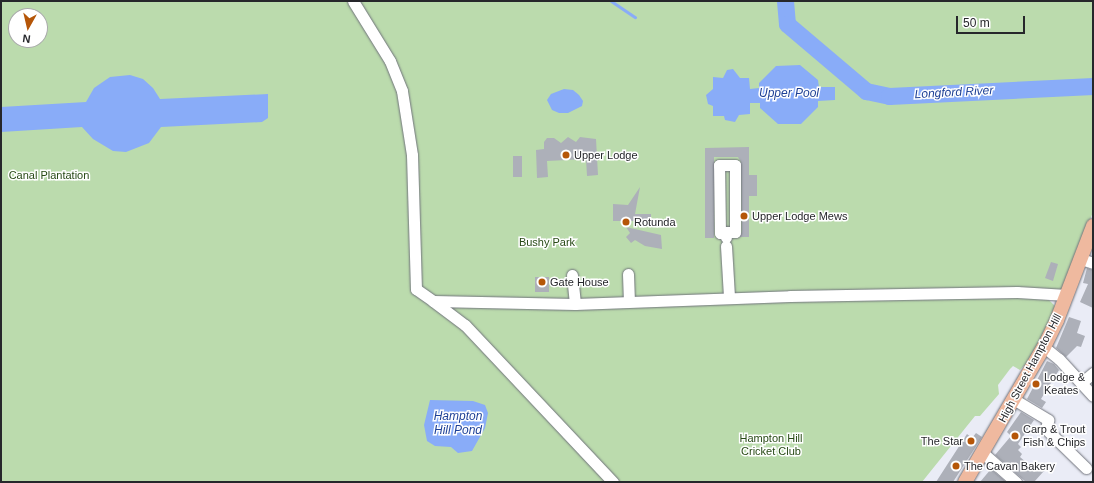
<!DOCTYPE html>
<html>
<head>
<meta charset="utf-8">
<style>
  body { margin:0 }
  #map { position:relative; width:1094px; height:483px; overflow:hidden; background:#eaecf6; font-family:Arial,sans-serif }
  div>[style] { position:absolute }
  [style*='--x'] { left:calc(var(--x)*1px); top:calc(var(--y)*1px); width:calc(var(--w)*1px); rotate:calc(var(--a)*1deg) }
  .green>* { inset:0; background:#bbdbad }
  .water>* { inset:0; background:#89acf8 }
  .stream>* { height:3px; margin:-1.5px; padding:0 1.5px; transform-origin:1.5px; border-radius:1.5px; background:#89acf8 }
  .river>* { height:17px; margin:-8.5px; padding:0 8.5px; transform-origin:8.5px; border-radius:8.5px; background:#89acf8 }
  .building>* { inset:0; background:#adb0b9; transform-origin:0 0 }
  .roads { filter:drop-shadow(0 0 1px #70737b) drop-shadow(0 0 1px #70737b) }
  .minor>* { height:11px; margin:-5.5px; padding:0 5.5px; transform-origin:5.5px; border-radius:5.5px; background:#fff }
  .major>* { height:14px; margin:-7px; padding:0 7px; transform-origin:7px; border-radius:7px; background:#efb99f }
  .dots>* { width:11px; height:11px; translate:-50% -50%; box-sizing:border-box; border:2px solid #fff; border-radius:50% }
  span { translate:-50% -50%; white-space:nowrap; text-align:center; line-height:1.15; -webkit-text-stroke:3px #fff; paint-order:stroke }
  .poi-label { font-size:11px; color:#26272b }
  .left { translate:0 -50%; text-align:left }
  .right { translate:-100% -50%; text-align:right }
  .park-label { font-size:11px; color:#284a16 }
  .street-label { font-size:11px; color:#26272b }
  .water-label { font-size:12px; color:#1e4096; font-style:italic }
  .frame { position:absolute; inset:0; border:2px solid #26272b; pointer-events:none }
  .north { position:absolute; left:8px; top:8px; width:40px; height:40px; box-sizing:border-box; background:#fff; border:1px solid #a8a9aa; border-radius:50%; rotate:188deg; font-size:11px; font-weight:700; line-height:16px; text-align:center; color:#26272b }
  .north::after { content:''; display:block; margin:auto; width:14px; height:18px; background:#b55608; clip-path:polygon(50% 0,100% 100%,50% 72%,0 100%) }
  .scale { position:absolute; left:956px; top:16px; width:69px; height:18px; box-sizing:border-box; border:2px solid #26272b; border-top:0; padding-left:5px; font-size:12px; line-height:14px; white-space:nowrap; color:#26272b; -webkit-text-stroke:3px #fff; paint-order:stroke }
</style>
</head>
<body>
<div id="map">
  <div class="green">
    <div style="clip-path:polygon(evenodd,1px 1px,1093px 1px,1093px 212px,1064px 289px,1049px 294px,1049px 300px,1058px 309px,1033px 356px,1020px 370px,1013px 366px,1010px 369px,998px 385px,999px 394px,980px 416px,975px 416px,922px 482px,1px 482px,1px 1px,16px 16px,40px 16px,40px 40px,16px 40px,16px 16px)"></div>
  </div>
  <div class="water">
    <div style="clip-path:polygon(781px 1px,789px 1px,790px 21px,802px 31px,797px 35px,792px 37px,784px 29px)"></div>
    <div style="clip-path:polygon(800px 65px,818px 80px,819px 87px,835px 87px,835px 100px,818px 101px,818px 107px,801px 124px,778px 124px,760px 108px,760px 103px,750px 103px,750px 114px,739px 115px,735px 122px,725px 120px,724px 116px,713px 116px,713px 106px,708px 104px,706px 95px,713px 89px,713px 77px,723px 78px,727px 70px,733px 69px,740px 78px,749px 78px,750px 89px,759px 88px,759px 83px,776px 66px)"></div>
    <div style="clip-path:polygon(130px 75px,143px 79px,153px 88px,160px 99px,268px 94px,268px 118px,262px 122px,161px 127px,149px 143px,126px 152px,113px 151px,93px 139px,82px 127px,1px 132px,1px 107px,86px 102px,94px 88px,110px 77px)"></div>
    <div style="clip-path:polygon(564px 89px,573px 90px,579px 95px,583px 101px,582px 106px,568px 113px,559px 113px,552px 110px,547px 100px,551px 94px)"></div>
    <div style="clip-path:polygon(430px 400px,473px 401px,485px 405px,488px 413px,485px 428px,472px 451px,458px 453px,451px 447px,435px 446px,427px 441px,424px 425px)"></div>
  </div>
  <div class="stream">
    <div style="--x:611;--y:1;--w:29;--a:34"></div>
  </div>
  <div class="river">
    <div style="--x:785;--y:1;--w:23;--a:85"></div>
    <div style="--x:787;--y:24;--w:104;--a:40.3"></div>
    <div style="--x:866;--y:91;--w:24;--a:12"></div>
    <div style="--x:889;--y:96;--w:204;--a:-2.8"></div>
  </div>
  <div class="building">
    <div style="clip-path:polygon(568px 137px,576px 142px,580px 137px,596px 139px,598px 175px,587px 176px,586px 159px,547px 161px,548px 177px,537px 178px,536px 150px,544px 149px,544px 142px,547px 138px,554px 138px,561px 143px)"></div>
    <div style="clip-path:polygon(749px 147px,749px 175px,757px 175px,757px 196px,749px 196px,749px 237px,739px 237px,742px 232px,741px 162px,738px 157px,714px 157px,714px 238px,705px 238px,705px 148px)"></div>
    <div style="left:513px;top:156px;width:9px;height:21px"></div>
    <div style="clip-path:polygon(640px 187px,635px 214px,651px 214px,651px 221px,613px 221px,613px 204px,628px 205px)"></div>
    <div style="clip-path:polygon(626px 227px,661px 235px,662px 249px,645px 246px,635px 240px,631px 243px,626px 237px,630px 233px)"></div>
    <div style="clip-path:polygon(1051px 262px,1058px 264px,1053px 281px,1045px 278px)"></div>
    <div style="clip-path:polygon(1087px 268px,1093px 270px,1093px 308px,1080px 302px,1088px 284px,1083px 283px)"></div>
    <div style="left:535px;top:277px;width:14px;height:15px"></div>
    <div style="clip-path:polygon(1069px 317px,1081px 321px,1077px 333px,1085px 336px,1081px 347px,1077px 346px,1066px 357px,1056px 348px)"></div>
    <div style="clip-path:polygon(1047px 361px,1054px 364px,1059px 370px,1041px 399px,1046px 402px,1042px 408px,1027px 399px)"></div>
    <div style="clip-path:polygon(1021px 412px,1034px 420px,1018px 444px,1021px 447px,1018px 450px,1022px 454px,1020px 457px,1034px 469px,1038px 466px,1044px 471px,1034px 482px,1026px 482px,995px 455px,1011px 436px,1007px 432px)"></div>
    <div style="clip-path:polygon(976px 433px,982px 437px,953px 482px,936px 482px,967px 434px,972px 438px)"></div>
    <div style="clip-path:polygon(991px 469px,1005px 481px,1004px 482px,980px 482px)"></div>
  </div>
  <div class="roads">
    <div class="minor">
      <div style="--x:353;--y:1;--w:70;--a:58.3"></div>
      <div style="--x:390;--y:61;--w:32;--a:68"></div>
      <div style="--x:402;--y:91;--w:65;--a:81.1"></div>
      <div style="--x:412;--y:155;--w:134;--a:88.3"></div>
      <div style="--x:416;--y:289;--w:21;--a:35"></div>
      <div style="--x:433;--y:301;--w:142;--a:1.2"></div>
      <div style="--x:726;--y:237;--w:5;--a:-90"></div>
      <div style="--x:726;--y:232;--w:6;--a:171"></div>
      <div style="--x:720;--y:233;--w:68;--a:-90.8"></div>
      <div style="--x:719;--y:165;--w:16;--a:0"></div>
      <div style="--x:735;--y:165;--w:67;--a:90"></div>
      <div style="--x:735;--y:232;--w:9;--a:180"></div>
      <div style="--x:726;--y:246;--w:51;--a:86.6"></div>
      <div style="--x:1081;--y:259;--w:13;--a:18"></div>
      <div style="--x:628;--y:274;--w:26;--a:88"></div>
      <div style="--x:572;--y:275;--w:29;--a:84"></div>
      <div style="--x:575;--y:304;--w:215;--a:-2.1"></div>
      <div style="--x:790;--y:296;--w:227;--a:-1"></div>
      <div style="--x:1017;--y:292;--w:50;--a:3.4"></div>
      <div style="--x:433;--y:301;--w:40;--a:37"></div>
      <div style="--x:465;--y:325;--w:216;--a:46.7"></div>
      <div style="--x:1044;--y:347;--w:19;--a:39"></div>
      <div style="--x:1059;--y:359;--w:50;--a:47.4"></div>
      <div style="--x:1081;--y:383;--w:16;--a:-40"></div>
      <div style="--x:1015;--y:400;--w:39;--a:31"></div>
      <div style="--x:1048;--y:420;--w:9;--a:103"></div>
      <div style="--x:1046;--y:429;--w:56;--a:44.3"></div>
      <div style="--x:984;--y:454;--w:43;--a:41.2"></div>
    </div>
    <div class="major">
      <div style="--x:965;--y:482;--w:156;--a:-59.7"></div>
      <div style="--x:1044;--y:347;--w:30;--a:-64"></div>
      <div style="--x:1057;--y:320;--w:101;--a:-69"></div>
    </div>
  </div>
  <div class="dots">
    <div style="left:566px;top:155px;background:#b55608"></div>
    <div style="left:744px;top:216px;background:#b55608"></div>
    <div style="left:626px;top:222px;background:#b55608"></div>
    <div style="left:542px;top:282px;background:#b55608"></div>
    <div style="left:1036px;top:384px;background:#b55608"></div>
    <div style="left:1015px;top:436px;background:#b55608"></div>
    <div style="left:971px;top:441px;background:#b55608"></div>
    <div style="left:956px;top:466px;background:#b55608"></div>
  </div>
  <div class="poi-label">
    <span class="left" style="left:574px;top:155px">Upper Lodge</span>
    <span class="left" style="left:752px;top:216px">Upper Lodge Mews</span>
    <span class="left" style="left:634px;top:222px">Rotunda</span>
    <span class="left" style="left:550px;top:282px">Gate House</span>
    <span class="left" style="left:1044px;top:384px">Lodge &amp;<br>Keates</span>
    <span class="left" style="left:1023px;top:436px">Carp &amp; Trout<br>Fish &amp; Chips</span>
    <span class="right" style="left:963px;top:441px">The Star</span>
    <span class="left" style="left:964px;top:466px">The Cavan Bakery</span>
  </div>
  <div class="park-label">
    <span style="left:49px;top:175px">Canal Plantation</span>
    <span style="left:547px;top:242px">Bushy Park</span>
    <span style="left:771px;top:445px">Hampton Hill<br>Cricket Club</span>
  </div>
  <div class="street-label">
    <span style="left:1030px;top:368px;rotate:-62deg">High Street Hampton Hill</span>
  </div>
  <div class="water-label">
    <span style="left:954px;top:93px;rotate:-3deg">Longford River</span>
    <span style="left:789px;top:94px">Upper Pool</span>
    <span style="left:458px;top:424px">Hampton<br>Hill Pond</span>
  </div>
  <div class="frame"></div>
  <div class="north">N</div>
  <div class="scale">50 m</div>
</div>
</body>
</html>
